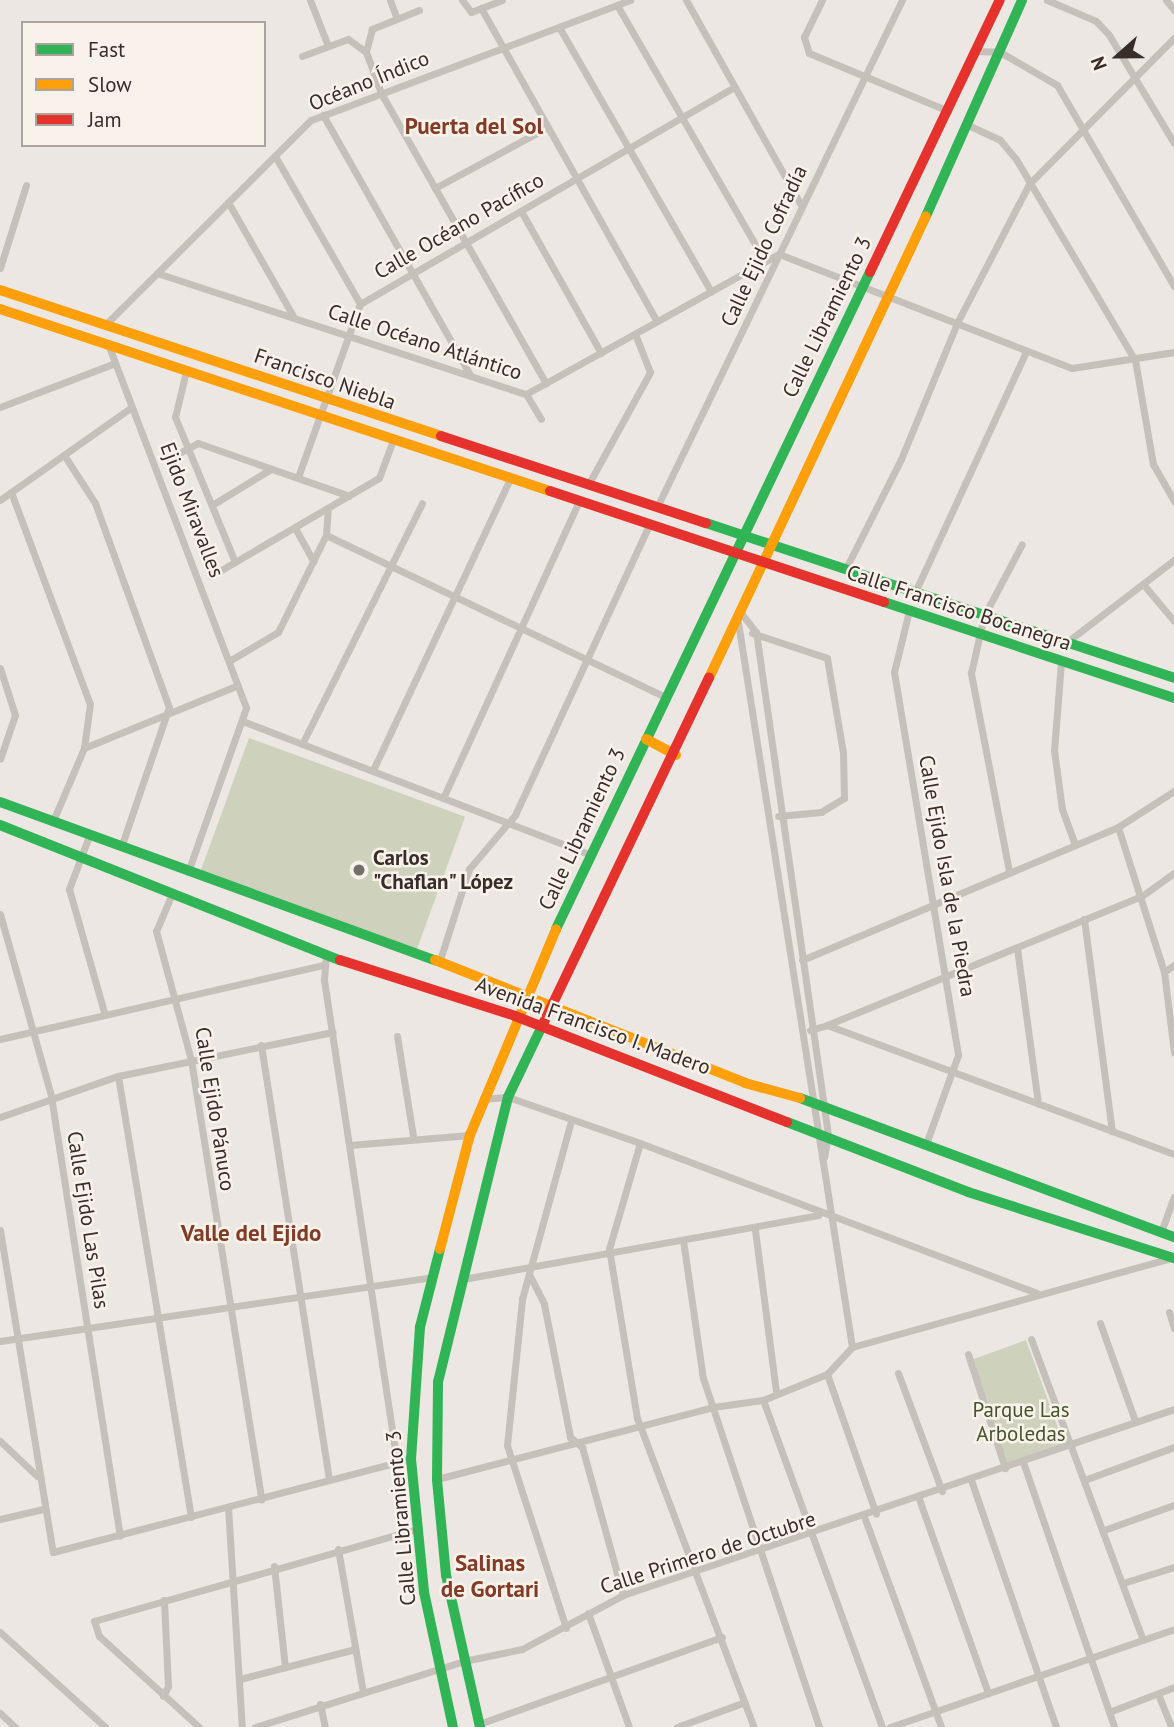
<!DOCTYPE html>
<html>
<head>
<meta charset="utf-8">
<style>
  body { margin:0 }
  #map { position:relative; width:1174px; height:1727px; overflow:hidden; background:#ece7e2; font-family:"PT Sans",sans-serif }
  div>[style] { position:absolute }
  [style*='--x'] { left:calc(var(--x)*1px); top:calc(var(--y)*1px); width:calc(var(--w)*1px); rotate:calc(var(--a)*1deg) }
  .green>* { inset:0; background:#ced2bd; transform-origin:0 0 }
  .street>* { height:7px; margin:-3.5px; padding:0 3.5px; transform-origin:3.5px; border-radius:3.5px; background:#c6c0ba }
  .fast>* { height:10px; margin:-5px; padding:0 5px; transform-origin:5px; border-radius:5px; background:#30b455 }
  .slow>* { height:10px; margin:-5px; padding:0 5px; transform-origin:5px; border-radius:5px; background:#ff9f0a }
  .jam>* { height:10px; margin:-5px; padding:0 5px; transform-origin:5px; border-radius:5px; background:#e5322d }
  .dots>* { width:19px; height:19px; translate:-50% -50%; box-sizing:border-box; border:4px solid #f9f2ea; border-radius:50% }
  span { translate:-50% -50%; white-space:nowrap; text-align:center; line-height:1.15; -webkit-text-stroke:5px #f9f2ea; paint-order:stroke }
  .street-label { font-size:21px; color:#372d29 }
  .poi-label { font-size:21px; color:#372d29; font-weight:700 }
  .left { translate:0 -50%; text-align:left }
  .park-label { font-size:21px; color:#46542e }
  .neighbourhood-label { font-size:23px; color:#833b25; font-weight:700 }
  .legend { position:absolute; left:21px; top:21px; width:245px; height:126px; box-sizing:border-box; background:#f9f2ea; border:2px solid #aba39d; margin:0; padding:9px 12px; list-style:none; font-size:21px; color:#372d29 }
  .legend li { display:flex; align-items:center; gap:14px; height:35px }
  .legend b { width:35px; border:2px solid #aba39d }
  .north { position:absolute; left:1083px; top:21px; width:70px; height:70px; -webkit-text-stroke:5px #f9f2ea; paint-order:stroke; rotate:249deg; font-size:19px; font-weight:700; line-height:28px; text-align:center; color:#372d29 }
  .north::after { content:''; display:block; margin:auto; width:24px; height:32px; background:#372d29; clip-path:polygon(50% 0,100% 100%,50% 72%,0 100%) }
</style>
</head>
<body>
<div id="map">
  <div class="green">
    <div style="left:249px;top:738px;width:230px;height:141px;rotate:20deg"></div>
    <div style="left:1026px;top:1340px;width:114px;height:63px;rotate:70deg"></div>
  </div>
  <div class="street">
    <div style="--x:310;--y:0;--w:49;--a:68.6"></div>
    <div style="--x:390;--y:0;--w:20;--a:70"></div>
    <div style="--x:462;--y:0;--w:15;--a:53"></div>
    <div style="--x:471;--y:12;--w:33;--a:-21"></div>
    <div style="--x:686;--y:0;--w:235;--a:60.7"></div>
    <div style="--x:822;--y:0;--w:41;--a:115.9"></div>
    <div style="--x:804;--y:37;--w:17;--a:73"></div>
    <div style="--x:809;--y:53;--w:151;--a:22.6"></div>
    <div style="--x:1047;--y:0;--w:53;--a:23.2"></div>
    <div style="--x:1096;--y:21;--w:19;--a:47"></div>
    <div style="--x:1109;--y:35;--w:126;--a:59"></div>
    <div style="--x:1166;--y:0;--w:13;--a:51"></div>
    <div style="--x:617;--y:5;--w:296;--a:60"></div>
    <div style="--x:481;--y:8;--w:359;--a:60.7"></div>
    <div style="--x:419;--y:10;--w:51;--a:158"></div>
    <div style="--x:372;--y:29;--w:24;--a:105"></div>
    <div style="--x:366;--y:52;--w:44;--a:69.9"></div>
    <div style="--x:381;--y:93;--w:334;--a:60.4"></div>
    <div style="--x:559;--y:27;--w:305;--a:60.1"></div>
    <div style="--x:975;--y:51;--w:25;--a:2"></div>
    <div style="--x:1000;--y:52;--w:66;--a:30.1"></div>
    <div style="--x:1057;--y:85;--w:233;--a:59.8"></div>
    <div style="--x:302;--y:56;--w:49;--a:-20.3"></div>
    <div style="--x:348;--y:39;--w:22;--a:36"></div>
    <div style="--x:323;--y:115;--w:299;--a:60.5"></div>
    <div style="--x:968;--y:125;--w:35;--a:25"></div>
    <div style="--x:1000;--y:140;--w:25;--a:50"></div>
    <div style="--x:1016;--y:159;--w:234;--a:59.4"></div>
    <div style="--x:1135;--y:360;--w:106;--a:80.2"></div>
    <div style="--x:1153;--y:464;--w:43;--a:60.4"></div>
    <div style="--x:275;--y:156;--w:171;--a:60.1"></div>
    <div style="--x:435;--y:188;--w:126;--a:-28.4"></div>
    <div style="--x:228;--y:202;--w:131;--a:60.3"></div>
    <div style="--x:521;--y:211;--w:163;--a:60.6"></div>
    <div style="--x:0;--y:268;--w:87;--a:-72.6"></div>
    <div style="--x:157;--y:273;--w:388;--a:18.2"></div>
    <div style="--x:526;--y:394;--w:289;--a:-29"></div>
    <div style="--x:779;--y:254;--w:314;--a:21.3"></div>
    <div style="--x:1072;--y:368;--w:103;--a:-8.9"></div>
    <div style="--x:106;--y:324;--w:289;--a:-44.9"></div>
    <div style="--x:311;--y:120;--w:341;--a:-20.6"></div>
    <div style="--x:108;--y:344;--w:389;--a:69.2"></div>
    <div style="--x:246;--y:708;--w:174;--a:109.5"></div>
    <div style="--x:186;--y:371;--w:47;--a:103.4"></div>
    <div style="--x:175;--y:417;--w:157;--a:67.5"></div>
    <div style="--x:526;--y:394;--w:29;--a:59"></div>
    <div style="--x:0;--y:407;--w:123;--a:-20.9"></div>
    <div style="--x:64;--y:455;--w:57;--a:57.1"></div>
    <div style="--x:95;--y:503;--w:217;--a:70.1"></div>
    <div style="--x:169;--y:707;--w:148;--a:108.9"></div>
    <div style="--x:166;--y:460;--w:36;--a:-28"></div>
    <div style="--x:198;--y:443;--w:160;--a:19.3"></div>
    <div style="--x:298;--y:477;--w:184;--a:-70.3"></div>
    <div style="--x:360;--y:304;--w:433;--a:-30.1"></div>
    <div style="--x:588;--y:485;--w:129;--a:-61.2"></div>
    <div style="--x:650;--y:372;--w:41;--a:-111.5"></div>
    <div style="--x:11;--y:492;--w:226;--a:69.6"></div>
    <div style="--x:90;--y:704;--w:44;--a:97.8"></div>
    <div style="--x:84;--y:748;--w:79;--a:113"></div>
    <div style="--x:0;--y:500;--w:161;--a:-35.2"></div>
    <div style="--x:212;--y:505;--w:69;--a:-31.4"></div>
    <div style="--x:657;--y:507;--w:563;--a:-64.21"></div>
    <div style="--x:295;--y:528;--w:38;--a:61"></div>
    <div style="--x:326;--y:535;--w:377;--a:25.5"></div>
    <div style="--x:846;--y:568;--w:122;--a:-63.2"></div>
    <div style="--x:901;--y:459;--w:149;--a:-67.6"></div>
    <div style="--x:958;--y:321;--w:154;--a:-62.6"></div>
    <div style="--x:1029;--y:184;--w:206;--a:-45.2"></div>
    <div style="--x:211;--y:576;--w:194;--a:-30.3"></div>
    <div style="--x:379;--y:478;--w:40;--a:-69.8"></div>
    <div style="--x:1143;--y:584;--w:48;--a:50"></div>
    <div style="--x:915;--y:592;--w:264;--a:-65.2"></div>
    <div style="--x:909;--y:611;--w:63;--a:103.8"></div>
    <div style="--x:894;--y:672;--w:388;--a:80.5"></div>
    <div style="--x:958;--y:1055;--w:95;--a:109.8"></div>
    <div style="--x:741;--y:613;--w:24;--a:52"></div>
    <div style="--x:756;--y:632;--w:508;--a:81.85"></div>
    <div style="--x:828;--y:1135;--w:22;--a:100"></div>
    <div style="--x:752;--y:633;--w:79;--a:18.4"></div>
    <div style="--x:827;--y:658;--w:96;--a:80.4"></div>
    <div style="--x:843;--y:753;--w:45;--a:88.7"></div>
    <div style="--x:844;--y:798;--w:27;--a:149"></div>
    <div style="--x:821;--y:812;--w:43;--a:174.7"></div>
    <div style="--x:1067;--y:642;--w:135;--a:-37.5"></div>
    <div style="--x:229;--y:661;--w:57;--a:-30.6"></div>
    <div style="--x:278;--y:632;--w:108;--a:-63.7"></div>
    <div style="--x:326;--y:535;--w:26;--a:-86"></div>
    <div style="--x:1061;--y:662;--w:88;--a:94.5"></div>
    <div style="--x:1054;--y:750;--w:60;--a:82.3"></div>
    <div style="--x:1062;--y:809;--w:38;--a:70"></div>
    <div style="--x:0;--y:668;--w:49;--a:72.3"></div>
    <div style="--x:15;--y:715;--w:46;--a:108.8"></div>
    <div style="--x:245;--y:722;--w:371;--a:21"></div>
    <div style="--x:302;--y:744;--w:269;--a:-63.5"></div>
    <div style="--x:84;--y:748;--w:166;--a:-22.2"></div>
    <div style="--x:373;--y:770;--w:319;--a:-64.8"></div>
    <div style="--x:444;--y:796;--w:322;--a:-65.4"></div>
    <div style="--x:1118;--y:827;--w:152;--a:72.4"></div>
    <div style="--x:1164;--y:972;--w:81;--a:82.9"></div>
    <div style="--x:89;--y:836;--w:57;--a:110.7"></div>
    <div style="--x:69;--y:889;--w:131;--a:74.1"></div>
    <div style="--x:1009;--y:871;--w:202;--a:-100.9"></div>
    <div style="--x:971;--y:673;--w:58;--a:-77.2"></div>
    <div style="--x:984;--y:616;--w:81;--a:-62.2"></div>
    <div style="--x:171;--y:896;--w:38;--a:113"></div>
    <div style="--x:156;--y:931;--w:134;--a:74.8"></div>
    <div style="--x:191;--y:1060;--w:445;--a:80.9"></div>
    <div style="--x:0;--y:914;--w:189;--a:74.3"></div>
    <div style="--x:51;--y:1096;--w:445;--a:81.1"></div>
    <div style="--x:1084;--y:919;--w:214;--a:82.5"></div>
    <div style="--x:1017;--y:948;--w:157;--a:82.3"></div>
    <div style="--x:326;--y:956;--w:24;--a:95"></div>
    <div style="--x:324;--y:980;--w:487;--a:81.4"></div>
    <div style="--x:802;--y:960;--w:343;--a:-22.8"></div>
    <div style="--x:1118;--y:827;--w:67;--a:-32.7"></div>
    <div style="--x:439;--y:963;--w:99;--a:-72.3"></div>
    <div style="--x:469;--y:869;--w:71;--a:-49.6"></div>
    <div style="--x:515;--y:815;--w:319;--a:-65.2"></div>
    <div style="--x:1164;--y:972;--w:12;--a:-35"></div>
    <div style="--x:827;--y:1025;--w:340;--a:-22.3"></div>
    <div style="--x:1142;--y:896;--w:39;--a:-36"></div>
    <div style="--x:810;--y:1030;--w:18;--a:-16"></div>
    <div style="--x:827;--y:1025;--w:370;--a:20.4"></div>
    <div style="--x:397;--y:1036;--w:101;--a:80.9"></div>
    <div style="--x:0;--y:1039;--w:332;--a:-12.9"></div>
    <div style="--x:261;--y:1045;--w:439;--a:81.1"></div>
    <div style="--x:118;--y:1076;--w:447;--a:80.6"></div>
    <div style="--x:483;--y:1099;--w:25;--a:-5"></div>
    <div style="--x:508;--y:1097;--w:140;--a:19.2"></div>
    <div style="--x:640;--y:1143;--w:424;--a:20.7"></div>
    <div style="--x:0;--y:1117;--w:125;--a:-19.2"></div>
    <div style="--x:118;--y:1076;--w:219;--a:-11.6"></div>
    <div style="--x:640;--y:1143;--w:110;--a:106.3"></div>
    <div style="--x:609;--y:1249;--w:171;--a:80.6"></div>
    <div style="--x:637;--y:1418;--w:330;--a:69.3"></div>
    <div style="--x:350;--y:1145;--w:120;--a:-4.8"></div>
    <div style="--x:0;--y:1230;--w:326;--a:80.7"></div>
    <div style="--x:53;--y:1552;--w:370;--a:-14.6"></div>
    <div style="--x:755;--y:1230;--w:162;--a:82.6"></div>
    <div style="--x:1161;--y:1232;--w:37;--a:-70"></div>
    <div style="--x:683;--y:1240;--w:139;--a:81.8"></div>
    <div style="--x:703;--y:1378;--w:368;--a:71.6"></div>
    <div style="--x:530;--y:1276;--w:31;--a:63"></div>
    <div style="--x:544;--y:1304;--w:136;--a:78.9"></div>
    <div style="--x:570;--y:1437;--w:16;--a:40"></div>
    <div style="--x:582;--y:1447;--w:154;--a:74.5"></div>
    <div style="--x:463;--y:1279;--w:361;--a:-10.2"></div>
    <div style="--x:1169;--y:1312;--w:17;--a:73"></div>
    <div style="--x:1100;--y:1323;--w:104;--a:70.3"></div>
    <div style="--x:1031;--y:1339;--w:321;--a:69.6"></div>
    <div style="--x:0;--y:1341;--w:437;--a:-8.4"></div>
    <div style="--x:852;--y:1347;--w:330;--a:-15.6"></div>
    <div style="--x:968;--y:1354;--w:120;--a:72"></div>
    <div style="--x:898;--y:1373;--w:126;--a:69.6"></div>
    <div style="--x:827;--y:1374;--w:148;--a:70.7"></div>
    <div style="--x:763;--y:1400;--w:348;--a:70"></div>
    <div style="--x:0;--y:1441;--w:51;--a:43.4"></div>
    <div style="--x:1023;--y:1462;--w:280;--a:71"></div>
    <div style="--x:437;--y:1479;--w:285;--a:-14.6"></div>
    <div style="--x:713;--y:1407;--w:50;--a:-8"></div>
    <div style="--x:763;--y:1400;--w:69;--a:-22.1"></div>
    <div style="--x:827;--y:1374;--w:37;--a:-47"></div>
    <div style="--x:852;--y:1347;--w:734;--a:-98.94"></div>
    <div style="--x:1087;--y:1479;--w:93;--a:-20.2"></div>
    <div style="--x:971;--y:1480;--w:261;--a:71"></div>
    <div style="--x:919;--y:1499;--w:206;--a:70.4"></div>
    <div style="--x:228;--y:1507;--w:220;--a:86.4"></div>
    <div style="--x:0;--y:1519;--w:44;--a:-13.1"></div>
    <div style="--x:865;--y:1519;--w:221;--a:69.9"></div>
    <div style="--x:1104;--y:1530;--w:74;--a:-19.7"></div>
    <div style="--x:338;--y:1549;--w:145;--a:80.1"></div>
    <div style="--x:274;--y:1566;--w:102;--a:83.8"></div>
    <div style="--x:1123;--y:1583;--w:53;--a:-17.4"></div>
    <div style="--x:588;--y:1613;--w:121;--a:70.2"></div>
    <div style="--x:566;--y:1628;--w:192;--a:-107.9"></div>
    <div style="--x:507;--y:1445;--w:147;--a:-84.1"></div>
    <div style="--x:522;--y:1299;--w:185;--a:-74.6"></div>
    <div style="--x:0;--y:1632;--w:142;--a:42.1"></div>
    <div style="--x:240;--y:1679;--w:119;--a:-14.6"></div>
    <div style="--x:1158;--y:1694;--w:35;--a:68"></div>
    <div style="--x:163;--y:1696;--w:11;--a:-63"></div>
    <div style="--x:168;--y:1686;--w:86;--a:-92.7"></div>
    <div style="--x:320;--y:1704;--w:24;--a:78"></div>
    <div style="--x:1109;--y:1712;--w:70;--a:-21"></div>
    <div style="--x:0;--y:1713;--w:21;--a:43"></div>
    <div style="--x:479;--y:1724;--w:258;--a:-19.7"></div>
    <div style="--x:199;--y:1727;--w:135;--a:-137.7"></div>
    <div style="--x:99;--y:1636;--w:16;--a:-108"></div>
    <div style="--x:94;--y:1621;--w:336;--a:-15.9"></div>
    <div style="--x:255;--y:1727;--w:219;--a:-17.5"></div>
    <div style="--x:464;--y:1661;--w:59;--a:-11.7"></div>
    <div style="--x:522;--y:1649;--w:115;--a:-28.1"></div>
    <div style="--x:623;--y:1595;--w:582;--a:-18.65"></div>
    <div style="--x:677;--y:1727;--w:72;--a:-20.2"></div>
    <div style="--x:890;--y:1727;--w:300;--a:-19"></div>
  </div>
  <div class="fast">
    <div style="--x:926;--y:216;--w:236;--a:-66"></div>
    <div style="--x:706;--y:523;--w:493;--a:18.3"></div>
    <div style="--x:884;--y:602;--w:305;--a:18.3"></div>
    <div style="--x:0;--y:802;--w:463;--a:20"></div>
    <div style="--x:0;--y:825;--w:366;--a:21.7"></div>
    <div style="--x:556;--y:929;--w:728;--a:-64.46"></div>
    <div style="--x:800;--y:1098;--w:399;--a:20.4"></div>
    <div style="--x:787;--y:1122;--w:194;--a:21.1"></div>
    <div style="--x:968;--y:1192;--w:216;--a:17.8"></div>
    <div style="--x:440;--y:1249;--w:81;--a:104.4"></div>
    <div style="--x:420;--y:1327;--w:132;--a:93.9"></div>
    <div style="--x:411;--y:1459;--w:134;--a:84.4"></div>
    <div style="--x:424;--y:1592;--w:138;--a:77.9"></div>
    <div style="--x:480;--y:1727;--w:156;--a:-102.6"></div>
    <div style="--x:446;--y:1575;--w:96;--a:-95.4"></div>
    <div style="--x:437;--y:1479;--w:97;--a:-89.4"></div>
    <div style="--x:438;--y:1382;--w:293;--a:-76.2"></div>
    <div style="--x:508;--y:1097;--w:83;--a:-64.4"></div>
  </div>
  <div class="slow">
    <div style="--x:0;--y:290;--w:465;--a:18.3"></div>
    <div style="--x:0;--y:309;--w:579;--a:18.31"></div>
    <div style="--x:709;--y:678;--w:510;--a:-64.84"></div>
    <div style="--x:646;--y:739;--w:34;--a:28"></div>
    <div style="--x:435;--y:960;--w:334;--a:21.6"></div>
    <div style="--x:745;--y:1083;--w:57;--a:15.3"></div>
    <div style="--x:440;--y:1249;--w:118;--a:-75.3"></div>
    <div style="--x:470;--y:1135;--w:223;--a:-67.3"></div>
  </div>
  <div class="jam">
    <div style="--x:870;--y:272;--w:301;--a:-64.5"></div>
    <div style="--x:441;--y:436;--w:279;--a:18.2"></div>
    <div style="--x:550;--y:491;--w:352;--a:18.4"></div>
    <div style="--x:340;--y:960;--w:184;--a:17.7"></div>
    <div style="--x:515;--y:1016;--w:292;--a:21.3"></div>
    <div style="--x:544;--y:1022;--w:382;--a:-64.4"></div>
  </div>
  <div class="dots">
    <div style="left:359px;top:870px;background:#766e6a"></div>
  </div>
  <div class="street-label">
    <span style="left:369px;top:81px;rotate:-22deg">Océano Índico</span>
    <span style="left:459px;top:226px;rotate:-30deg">Calle Océano Pacífico</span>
    <span style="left:764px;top:246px;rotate:-65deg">Calle Ejido Cofradía</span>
    <span style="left:827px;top:317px;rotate:-64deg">Calle Libramiento 3</span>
    <span style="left:425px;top:342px;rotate:18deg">Calle Océano Atlántico</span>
    <span style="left:325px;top:379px;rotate:19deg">Francisco Niebla</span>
    <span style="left:192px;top:510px;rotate:69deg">Ejido Miravalles</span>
    <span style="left:959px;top:608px;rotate:18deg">Calle Francisco Bocanegra</span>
    <span style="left:582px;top:829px;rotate:-65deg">Calle Libramiento 3</span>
    <span style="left:947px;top:876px;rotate:80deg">Calle Ejido Isla de la Piedra</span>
    <span style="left:593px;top:1026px;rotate:20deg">Avenida Francisco I. Madero</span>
    <span style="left:215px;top:1109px;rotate:81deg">Calle Ejido Pánuco</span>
    <span style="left:88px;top:1220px;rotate:81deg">Calle Ejido Las Pilas</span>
    <span style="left:401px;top:1518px;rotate:-95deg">Calle Libramiento 3</span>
    <span style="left:708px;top:1553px;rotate:-18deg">Calle Primero de Octubre</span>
  </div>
  <div class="poi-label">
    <span class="left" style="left:373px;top:870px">Carlos<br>"Chaflan" López</span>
  </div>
  <div class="park-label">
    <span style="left:1021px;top:1422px">Parque Las<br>Arboledas</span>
  </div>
  <div class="neighbourhood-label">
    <span style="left:474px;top:126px">Puerta del Sol</span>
    <span style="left:251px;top:1233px">Valle del Ejido</span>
    <span style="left:490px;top:1576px">Salinas<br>de Gortari</span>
  </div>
  <ul class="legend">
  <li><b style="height:9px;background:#30b455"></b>Fast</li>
  <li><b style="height:9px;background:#ff9f0a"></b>Slow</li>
  <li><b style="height:9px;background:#e5322d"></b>Jam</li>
  </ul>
  <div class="north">N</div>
</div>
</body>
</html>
